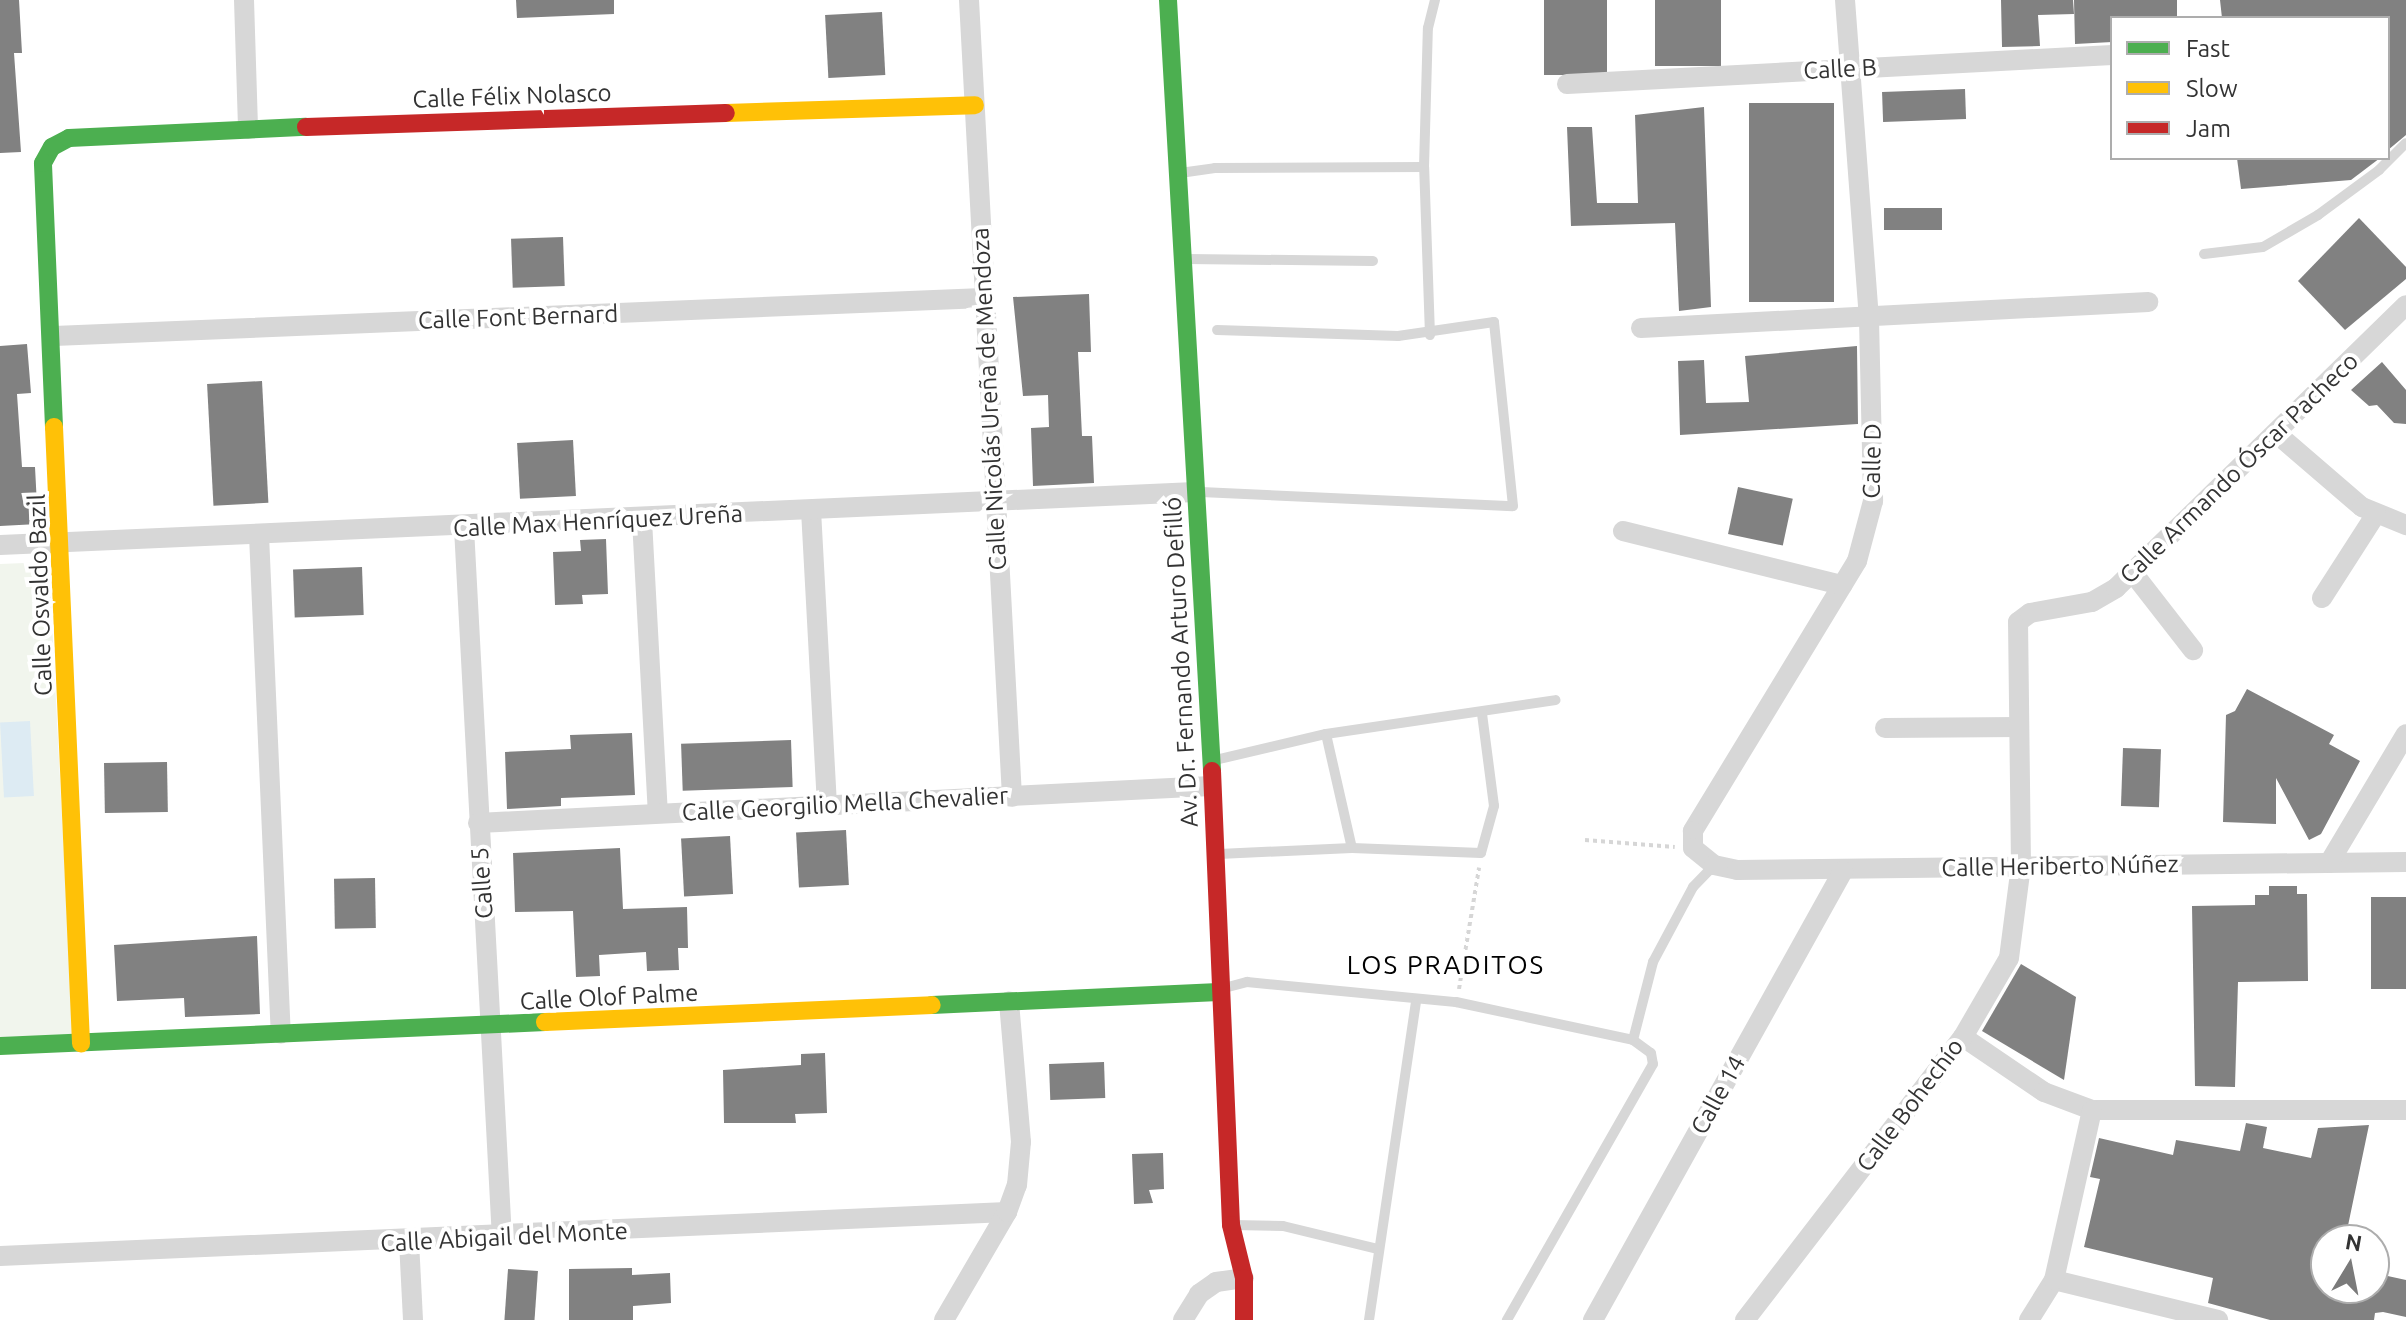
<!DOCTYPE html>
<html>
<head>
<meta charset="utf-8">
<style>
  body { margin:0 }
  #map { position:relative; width:2406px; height:1320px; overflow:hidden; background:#fff; font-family:Ubuntu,sans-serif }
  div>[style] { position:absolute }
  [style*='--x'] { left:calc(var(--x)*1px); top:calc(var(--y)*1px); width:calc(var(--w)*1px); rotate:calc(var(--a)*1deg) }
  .green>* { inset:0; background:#f1f5ed }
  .water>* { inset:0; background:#ddebf3; transform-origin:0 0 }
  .building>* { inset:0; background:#818181; transform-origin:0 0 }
  .path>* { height:4px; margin-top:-2px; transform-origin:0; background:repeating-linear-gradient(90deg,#d6d6d6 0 4px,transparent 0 8px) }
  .lane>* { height:10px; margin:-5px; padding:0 5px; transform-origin:5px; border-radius:5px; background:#d7d7d7 }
  .street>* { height:20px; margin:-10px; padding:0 10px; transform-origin:10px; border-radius:10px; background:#d7d7d7 }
  .fast>* { height:18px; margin:-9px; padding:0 9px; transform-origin:9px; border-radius:9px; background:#4caf50 }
  .slow>* { height:18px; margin:-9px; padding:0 9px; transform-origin:9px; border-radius:9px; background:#ffc107 }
  .jam>* { height:18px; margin:-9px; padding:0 9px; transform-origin:9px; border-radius:9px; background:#c62828 }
  span { translate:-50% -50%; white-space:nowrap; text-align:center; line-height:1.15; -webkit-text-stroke:8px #fff; paint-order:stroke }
  .street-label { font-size:24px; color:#333 }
  .neighbourhood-label { font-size:26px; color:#000; letter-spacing:2px }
  .legend { position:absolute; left:2110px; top:16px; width:280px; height:144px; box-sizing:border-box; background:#fff; border:2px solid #adadad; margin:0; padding:10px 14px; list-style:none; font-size:24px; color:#333 }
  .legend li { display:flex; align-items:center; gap:16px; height:40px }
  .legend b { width:40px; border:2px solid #adadad }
  .north { position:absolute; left:2310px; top:1224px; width:80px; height:80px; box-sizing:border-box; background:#fff; border:2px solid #adadad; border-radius:50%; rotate:10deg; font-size:22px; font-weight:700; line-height:32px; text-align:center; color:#333 }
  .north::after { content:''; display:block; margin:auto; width:28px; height:36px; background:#7a7a7a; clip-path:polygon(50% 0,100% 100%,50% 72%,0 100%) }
</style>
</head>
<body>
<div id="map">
  <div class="green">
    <div style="clip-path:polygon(49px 562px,73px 1035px,0 1037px,0 564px)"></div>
  </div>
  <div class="water">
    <div style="left:30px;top:721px;width:75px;height:30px;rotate:87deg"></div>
  </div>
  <div class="building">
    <div style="clip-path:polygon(0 0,19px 0,22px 53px,14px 53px,21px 152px,0 153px)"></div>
    <div style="clip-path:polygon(516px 0,614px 0,614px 14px,517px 18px)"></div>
    <div style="left:1544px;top:0;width:63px;height:75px"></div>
    <div style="left:1655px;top:0;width:66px;height:66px"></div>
    <div style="clip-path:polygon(2001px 0,2073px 0,2074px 14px,2038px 15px,2040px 46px,2002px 47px)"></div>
    <div style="clip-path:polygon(2074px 0,2177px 0,2177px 18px,2112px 18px,2112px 42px,2075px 44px)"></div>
    <div style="clip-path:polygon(2220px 0,2406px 0,2406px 135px,2388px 150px,2388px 18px,2222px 18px)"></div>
    <div style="left:882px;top:12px;width:63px;height:57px;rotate:87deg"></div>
    <div style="left:1965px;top:89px;width:30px;height:83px;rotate:88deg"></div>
    <div style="left:1749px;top:103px;width:85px;height:199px"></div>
    <div style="clip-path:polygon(1704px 107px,1711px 307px,1679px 311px,1675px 223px,1571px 226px,1567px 127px,1592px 127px,1597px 203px,1638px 203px,1635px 115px)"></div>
    <div style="clip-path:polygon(2237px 158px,2380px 158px,2351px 180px,2241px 189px)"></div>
    <div style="left:1942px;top:208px;width:22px;height:58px;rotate:90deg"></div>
    <div style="clip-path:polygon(2359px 218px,2406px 267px,2406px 279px,2345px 330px,2298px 281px)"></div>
    <div style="left:563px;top:237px;width:49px;height:52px;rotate:88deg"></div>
    <div style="clip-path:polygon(1089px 294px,1091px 352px,1078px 352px,1082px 436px,1092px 436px,1094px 483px,1033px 486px,1031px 428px,1049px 427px,1048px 395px,1023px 396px,1013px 297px)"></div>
    <div style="clip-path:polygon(27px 344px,31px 393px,17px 394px,22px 467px,35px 467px,38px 524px,0 526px,0 346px)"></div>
    <div style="clip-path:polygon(1857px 346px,1858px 424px,1680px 435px,1678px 361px,1704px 360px,1706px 403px,1749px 402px,1745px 356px)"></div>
    <div style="clip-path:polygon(2382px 362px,2406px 390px,2406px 424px,2394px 423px,2377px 405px,2369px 406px,2351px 390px)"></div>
    <div style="left:262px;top:381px;width:122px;height:55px;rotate:87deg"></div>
    <div style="left:573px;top:440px;width:56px;height:56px;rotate:87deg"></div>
    <div style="left:1738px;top:487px;width:56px;height:48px;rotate:12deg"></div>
    <div style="clip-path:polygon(606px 539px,608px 594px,582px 595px,583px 604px,555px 605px,553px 552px,581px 551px,580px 540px)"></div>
    <div style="left:362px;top:567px;width:48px;height:69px;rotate:88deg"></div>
    <div style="clip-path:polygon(2247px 689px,2334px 735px,2329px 744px,2360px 761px,2321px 834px,2309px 840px,2276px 778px,2276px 824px,2223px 822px,2226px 715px,2235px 711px)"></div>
    <div style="clip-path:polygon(632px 733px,635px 795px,561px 798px,561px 806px,507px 809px,505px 752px,571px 749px,570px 735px)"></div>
    <div style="left:791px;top:740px;width:47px;height:110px;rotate:88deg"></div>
    <div style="left:2123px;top:748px;width:38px;height:58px;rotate:2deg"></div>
    <div style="left:167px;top:762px;width:50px;height:63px;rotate:89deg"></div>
    <div style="left:846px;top:830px;width:55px;height:50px;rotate:87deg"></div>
    <div style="left:730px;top:836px;width:58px;height:49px;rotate:87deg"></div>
    <div style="clip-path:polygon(620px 848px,623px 909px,687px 907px,688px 948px,678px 948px,679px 970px,647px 971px,646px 952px,599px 955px,600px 976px,576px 977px,573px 911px,515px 912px,513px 853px)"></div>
    <div style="left:375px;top:878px;width:50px;height:41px;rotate:89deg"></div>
    <div style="clip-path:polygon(2269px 886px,2297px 886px,2297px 894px,2307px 894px,2308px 981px,2238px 982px,2235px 1087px,2195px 1086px,2192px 906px,2255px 905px,2255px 895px,2269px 895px)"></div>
    <div style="left:2371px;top:897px;width:35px;height:92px"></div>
    <div style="clip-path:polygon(257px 936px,260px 1014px,185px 1017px,184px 998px,117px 1001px,114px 945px)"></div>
    <div style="clip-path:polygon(2021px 964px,2076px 997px,2064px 1080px,1982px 1031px)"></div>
    <div style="clip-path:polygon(825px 1053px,827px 1113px,795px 1114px,796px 1123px,724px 1123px,723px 1070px,801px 1065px,801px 1054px)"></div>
    <div style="left:1104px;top:1062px;width:36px;height:55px;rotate:88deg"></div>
    <div style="clip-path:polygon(2246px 1123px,2267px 1127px,2263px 1148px,2311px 1158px,2318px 1128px,2369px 1125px,2345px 1240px,2326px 1240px,2326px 1288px,2374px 1288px,2374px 1273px,2406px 1280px,2406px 1317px,2383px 1312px,2375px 1313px,2374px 1320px,2270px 1320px,2208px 1303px,2213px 1278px,2084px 1247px,2100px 1179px,2090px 1177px,2099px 1138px,2173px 1155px,2176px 1140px,2240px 1151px)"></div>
    <div style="clip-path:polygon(1163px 1153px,1164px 1189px,1149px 1190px,1153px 1203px,1134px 1204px,1132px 1154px)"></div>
    <div style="clip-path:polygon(632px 1268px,632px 1275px,670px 1273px,671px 1303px,633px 1306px,633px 1320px,569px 1320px,569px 1269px)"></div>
    <div style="left:508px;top:1269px;width:30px;height:51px;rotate:4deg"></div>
  </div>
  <div class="path">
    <div style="--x:1585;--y:840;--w:90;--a:4.4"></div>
    <div style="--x:1459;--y:989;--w:123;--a:-80.6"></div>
  </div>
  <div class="lane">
    <div style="--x:1180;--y:173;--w:35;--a:-8"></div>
    <div style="--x:1215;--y:168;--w:209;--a:-0.3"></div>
    <div style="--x:2204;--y:254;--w:59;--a:-6.8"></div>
    <div style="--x:2263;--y:247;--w:64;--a:-30.2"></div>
    <div style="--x:2318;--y:215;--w:76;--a:-36.4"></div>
    <div style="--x:2379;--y:170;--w:38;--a:-45"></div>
    <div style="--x:1187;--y:259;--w:186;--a:0.6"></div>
    <div style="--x:1430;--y:335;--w:168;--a:-92"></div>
    <div style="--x:1424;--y:167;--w:139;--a:-88.4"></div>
    <div style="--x:1428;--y:28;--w:29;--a:-76"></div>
    <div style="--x:1201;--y:492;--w:312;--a:2.6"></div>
    <div style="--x:1513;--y:506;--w:185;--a:-95.9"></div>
    <div style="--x:1494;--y:322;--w:97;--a:171.7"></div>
    <div style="--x:1398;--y:336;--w:181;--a:-178.1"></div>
    <div style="--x:1326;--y:734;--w:117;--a:77.2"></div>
    <div style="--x:1215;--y:760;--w:114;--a:-13.2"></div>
    <div style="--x:1326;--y:734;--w:232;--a:-8.4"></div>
    <div style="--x:1219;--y:854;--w:133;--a:-2.6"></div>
    <div style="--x:1352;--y:848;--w:129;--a:2.2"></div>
    <div style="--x:1481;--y:853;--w:49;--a:-74.5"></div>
    <div style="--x:1494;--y:806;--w:94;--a:-97.4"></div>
    <div style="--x:1228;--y:987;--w:20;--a:-15"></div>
    <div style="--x:1247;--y:982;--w:210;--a:5.5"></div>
    <div style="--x:1456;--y:1002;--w:181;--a:12.1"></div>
    <div style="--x:1633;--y:1040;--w:22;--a:36"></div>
    <div style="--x:1651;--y:1053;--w:11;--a:80"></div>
    <div style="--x:1653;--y:1064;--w:295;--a:119.7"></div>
    <div style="--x:1633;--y:1040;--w:81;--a:-75.6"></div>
    <div style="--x:1653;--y:962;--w:85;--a:-61.9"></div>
    <div style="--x:1693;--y:887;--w:30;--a:-46"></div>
    <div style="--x:1233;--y:1225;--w:50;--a:1.1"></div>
    <div style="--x:1283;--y:1226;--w:98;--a:13.6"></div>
    <div style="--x:1369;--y:1320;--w:321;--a:-81.6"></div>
  </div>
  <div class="street">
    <div style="--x:244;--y:0;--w:129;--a:88.2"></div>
    <div style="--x:969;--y:0;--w:798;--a:86.91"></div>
    <div style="--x:1845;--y:0;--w:320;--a:85.7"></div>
    <div style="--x:1869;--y:319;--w:182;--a:88.7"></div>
    <div style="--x:1873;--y:501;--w:62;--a:104.9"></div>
    <div style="--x:1857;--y:561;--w:316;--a:121.3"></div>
    <div style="--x:1693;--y:831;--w:17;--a:90"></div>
    <div style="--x:1693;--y:848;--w:27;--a:39"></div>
    <div style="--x:1714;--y:865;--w:24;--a:12"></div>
    <div style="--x:1737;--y:870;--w:669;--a:-0.69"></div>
    <div style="--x:1567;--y:84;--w:546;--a:-3.05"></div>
    <div style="--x:1641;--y:328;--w:508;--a:-2.94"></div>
    <div style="--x:54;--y:336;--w:930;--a:-2.34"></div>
    <div style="--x:2277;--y:434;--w:112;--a:40.7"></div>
    <div style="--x:2362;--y:507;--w:48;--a:22.2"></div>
    <div style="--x:811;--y:510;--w:295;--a:86.9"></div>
    <div style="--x:642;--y:520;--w:293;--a:86.9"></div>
    <div style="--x:464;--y:528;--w:711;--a:86.94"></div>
    <div style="--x:1623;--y:531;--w:226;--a:13.9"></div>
    <div style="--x:259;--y:535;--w:499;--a:87.5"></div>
    <div style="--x:0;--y:545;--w:1196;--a:-2.54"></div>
    <div style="--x:2133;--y:573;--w:98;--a:52.1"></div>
    <div style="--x:2322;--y:598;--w:100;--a:-57.3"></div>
    <div style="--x:1885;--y:728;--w:134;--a:-0.4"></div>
    <div style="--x:478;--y:823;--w:734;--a:-2.89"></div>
    <div style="--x:2329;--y:863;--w:150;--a:-59.2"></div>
    <div style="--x:1963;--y:1037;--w:98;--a:34.2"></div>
    <div style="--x:2044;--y:1092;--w:51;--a:20.6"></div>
    <div style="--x:2092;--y:1110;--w:314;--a:0"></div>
    <div style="--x:409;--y:1241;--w:79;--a:87.1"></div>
    <div style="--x:0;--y:1256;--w:1008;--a:-2.5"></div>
    <div style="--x:2054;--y:1280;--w:169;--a:13.7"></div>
    <div style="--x:944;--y:1320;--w:125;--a:-59.7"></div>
    <div style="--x:1007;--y:1212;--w:29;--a:-70"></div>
    <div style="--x:1017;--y:1185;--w:43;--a:-84.7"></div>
    <div style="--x:1021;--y:1142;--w:141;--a:-94.9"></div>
    <div style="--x:1183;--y:1320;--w:31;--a:-58"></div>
    <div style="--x:1199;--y:1294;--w:21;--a:-35"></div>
    <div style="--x:1216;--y:1282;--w:28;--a:-8"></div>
    <div style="--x:1593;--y:1320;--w:514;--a:-60.89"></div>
    <div style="--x:1745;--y:1320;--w:357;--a:-52.4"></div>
    <div style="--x:1963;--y:1037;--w:91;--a:-59.8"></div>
    <div style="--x:2009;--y:958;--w:93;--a:-82.6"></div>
    <div style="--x:2021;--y:866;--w:244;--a:-90.7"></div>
    <div style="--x:2018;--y:622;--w:15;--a:-37"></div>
    <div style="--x:2030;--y:613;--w:63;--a:-10.1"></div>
    <div style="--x:2092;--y:602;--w:28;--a:-30"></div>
    <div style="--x:2116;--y:588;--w:405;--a:-44.3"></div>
    <div style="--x:2029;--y:1320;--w:47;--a:-58"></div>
    <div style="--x:2054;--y:1280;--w:174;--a:-77.4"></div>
  </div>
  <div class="fast">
    <div style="--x:1168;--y:0;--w:772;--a:86.73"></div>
    <div style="--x:54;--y:427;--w:264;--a:-92.4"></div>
    <div style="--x:43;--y:163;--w:18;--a:-61"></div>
    <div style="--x:52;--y:147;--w:19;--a:-28"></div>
    <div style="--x:69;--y:138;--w:237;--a:-2.7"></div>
    <div style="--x:932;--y:1005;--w:287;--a:-2.6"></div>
    <div style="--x:0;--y:1046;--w:546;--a:-2.52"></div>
  </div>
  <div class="slow">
    <div style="--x:726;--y:113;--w:249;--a:-1.8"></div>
    <div style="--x:54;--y:427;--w:617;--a:87.49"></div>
    <div style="--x:545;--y:1022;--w:387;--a:-2.5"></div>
  </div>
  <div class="jam">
    <div style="--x:306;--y:127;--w:420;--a:-1.9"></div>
    <div style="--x:1212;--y:771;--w:454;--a:87.6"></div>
    <div style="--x:1231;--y:1225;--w:55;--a:76.2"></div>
    <div style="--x:1244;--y:1278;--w:42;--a:90"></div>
  </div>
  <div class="street-label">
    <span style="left:1840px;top:69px;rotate:-3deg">Calle B</span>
    <span style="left:512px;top:96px;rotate:-2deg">Calle Félix Nolasco</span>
    <span style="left:518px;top:317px;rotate:-2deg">Calle Font Bernard</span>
    <span style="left:989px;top:399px;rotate:-93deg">Calle Nicolás Ureña de Mendoza</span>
    <span style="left:1872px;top:461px;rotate:-89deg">Calle D</span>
    <span style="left:2239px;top:468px;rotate:-44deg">Calle Armando Óscar Pacheco</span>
    <span style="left:598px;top:521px;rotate:-3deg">Calle Max Henríquez Ureña</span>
    <span style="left:40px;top:595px;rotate:-92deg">Calle Osvaldo Bazil</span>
    <span style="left:1181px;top:662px;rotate:-93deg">Av. Dr. Fernando Arturo Defilló</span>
    <span style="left:845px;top:804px;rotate:-3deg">Calle Georgilio Mella Chevalier</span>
    <span style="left:2060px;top:866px;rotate:-1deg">Calle Heriberto Núñez</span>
    <span style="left:482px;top:883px;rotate:-94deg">Calle 5</span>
    <span style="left:609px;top:997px;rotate:-3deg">Calle Olof Palme</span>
    <span style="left:1718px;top:1095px;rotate:-61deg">Calle 14</span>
    <span style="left:1910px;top:1105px;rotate:-53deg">Calle Bohechío</span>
    <span style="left:504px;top:1237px;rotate:-3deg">Calle Abigail del Monte</span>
  </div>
  <div class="neighbourhood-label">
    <span style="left:1446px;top:965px">LOS PRADITOS</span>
  </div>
  <ul class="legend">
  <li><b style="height:10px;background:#4caf50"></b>Fast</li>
  <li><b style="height:10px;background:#ffc107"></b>Slow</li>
  <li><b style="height:10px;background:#c62828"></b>Jam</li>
  </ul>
  <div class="north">N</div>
</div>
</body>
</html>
